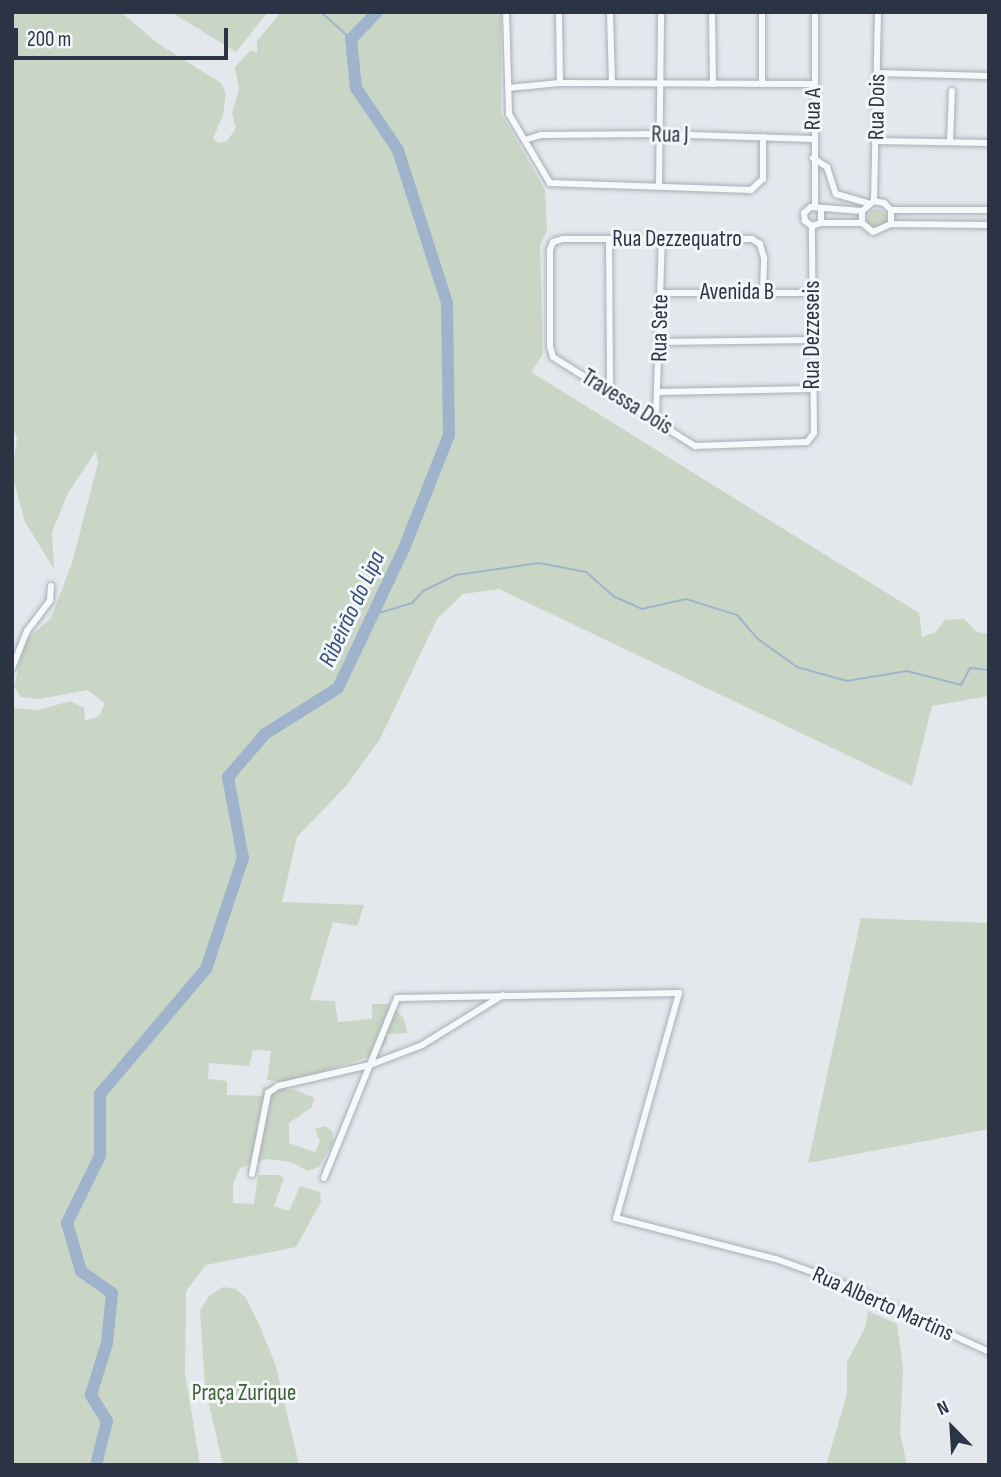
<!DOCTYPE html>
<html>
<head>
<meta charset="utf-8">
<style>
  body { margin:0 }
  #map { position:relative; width:1001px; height:1477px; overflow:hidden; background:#e4e7ec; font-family:"Sofia Sans Condensed",sans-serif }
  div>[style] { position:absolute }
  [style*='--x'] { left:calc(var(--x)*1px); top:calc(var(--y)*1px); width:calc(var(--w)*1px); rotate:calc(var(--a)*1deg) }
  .green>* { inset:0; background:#c9d6c5 }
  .round { border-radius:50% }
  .stream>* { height:2px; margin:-1px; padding:0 1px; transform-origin:1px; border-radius:1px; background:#9fb4cc }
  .river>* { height:12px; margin:-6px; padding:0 6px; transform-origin:6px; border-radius:6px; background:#9fb4cc }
  .roads { filter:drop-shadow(0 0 2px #a9aeb7) drop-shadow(0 0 2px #a9aeb7) }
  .minor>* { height:6px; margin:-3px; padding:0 3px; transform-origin:3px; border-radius:3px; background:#f7f8fa }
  span { translate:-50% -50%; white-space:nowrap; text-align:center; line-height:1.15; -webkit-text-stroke:6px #f4f6f9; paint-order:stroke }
  .street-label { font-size:23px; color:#2b3445 }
  .park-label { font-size:23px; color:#3f6138 }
  .water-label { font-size:24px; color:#34527a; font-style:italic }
  .frame { position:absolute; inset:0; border:14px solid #2b3445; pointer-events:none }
  .north { position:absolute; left:917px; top:1393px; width:70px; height:70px; -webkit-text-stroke:5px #f4f6f9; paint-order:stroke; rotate:336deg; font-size:19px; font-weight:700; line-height:28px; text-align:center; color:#2b3445 }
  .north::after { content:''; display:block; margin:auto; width:24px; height:32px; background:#2b3445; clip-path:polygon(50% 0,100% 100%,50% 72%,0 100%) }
  .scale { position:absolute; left:14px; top:28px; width:214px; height:32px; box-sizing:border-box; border:4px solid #2b3445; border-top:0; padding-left:9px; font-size:21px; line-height:24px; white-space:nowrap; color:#2b3445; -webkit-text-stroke:5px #f4f6f9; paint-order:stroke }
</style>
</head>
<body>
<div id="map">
  <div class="green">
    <div style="clip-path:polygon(12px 12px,121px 12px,157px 43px,221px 83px,226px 93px,223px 116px,213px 138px,218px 143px,227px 141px,236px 128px,232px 113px,239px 89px,235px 67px,251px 50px,257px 53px,257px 41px,281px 12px,501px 12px,501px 113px,545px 190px,547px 231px,540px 245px,543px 354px,531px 372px,919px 613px,922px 637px,936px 632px,945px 620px,964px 619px,977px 632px,989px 634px,989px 696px,932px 706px,912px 786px,499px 589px,463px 594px,437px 619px,380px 739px,346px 786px,297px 837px,282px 902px,364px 905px,357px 926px,333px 922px,310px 1000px,335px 1001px,338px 1022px,372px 1019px,372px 1004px,390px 1004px,404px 1019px,407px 1033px,386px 1034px,387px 1042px,377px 1054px,291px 1082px,267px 1080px,271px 1051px,253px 1050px,249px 1066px,209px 1063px,208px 1079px,227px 1081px,227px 1095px,262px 1096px,263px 1087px,296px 1090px,314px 1098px,312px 1107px,289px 1123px,289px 1143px,315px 1152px,320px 1141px,315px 1129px,325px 1126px,333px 1132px,333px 1143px,319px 1167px,308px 1171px,291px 1162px,267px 1159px,240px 1168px,233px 1184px,233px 1203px,254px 1204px,258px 1175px,279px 1175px,284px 1178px,274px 1206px,289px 1211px,300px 1186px,320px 1192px,321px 1202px,296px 1247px,206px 1265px,186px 1291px,185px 1372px,200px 1465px,12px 1465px,12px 708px,39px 710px,70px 701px,84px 708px,85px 721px,99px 716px,105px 703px,87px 690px,40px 699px,21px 697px,14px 687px,24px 642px,51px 618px,72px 563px,98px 463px,96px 451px,68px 493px,52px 532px,54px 569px,25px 522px,12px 474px,17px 438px,12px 425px)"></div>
    <div style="clip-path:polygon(171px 12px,268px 12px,236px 52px)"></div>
    <div class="round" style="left:867px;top:209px;width:20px;height:20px"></div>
    <div style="clip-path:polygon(861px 918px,989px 923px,989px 1129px,808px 1163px)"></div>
    <div style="clip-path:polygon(223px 1287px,236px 1289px,246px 1298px,259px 1324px,276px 1366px,299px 1465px,223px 1465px,205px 1387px,200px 1310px,210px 1295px)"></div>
    <div style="clip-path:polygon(868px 1311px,897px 1324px,903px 1368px,900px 1433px,907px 1465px,826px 1465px,847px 1394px,847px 1362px,865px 1328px)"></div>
  </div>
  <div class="stream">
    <div style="--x:321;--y:12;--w:40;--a:42"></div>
    <div style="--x:372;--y:615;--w:42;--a:-16.7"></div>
    <div style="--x:412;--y:603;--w:16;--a:-47"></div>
    <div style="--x:423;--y:591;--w:37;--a:-26"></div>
    <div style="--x:456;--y:575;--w:84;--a:-8.2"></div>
    <div style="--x:539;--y:563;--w:48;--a:10.8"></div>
    <div style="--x:586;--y:572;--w:38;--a:41"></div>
    <div style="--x:615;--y:597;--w:30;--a:24"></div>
    <div style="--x:642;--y:609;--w:45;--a:-12.8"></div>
    <div style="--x:686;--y:599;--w:53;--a:17.4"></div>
    <div style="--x:737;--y:615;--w:32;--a:49"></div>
    <div style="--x:758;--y:639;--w:48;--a:35.7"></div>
    <div style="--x:797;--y:667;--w:52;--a:15.6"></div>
    <div style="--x:847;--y:681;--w:61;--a:-9.5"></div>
    <div style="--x:907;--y:671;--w:56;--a:14.5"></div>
    <div style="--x:961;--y:685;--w:19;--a:-62"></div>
    <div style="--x:970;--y:668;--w:19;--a:6"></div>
  </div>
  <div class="river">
    <div style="--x:96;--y:1465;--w:45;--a:-76"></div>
    <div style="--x:107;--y:1421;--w:31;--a:-122"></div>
    <div style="--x:91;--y:1395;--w:54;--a:-72.9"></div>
    <div style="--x:107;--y:1343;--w:50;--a:-84.3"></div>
    <div style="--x:112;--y:1293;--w:38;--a:-145"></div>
    <div style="--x:81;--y:1271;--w:50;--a:-106.3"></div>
    <div style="--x:67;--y:1223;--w:75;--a:-63.8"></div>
    <div style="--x:100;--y:1156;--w:62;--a:-90"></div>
    <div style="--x:100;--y:1094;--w:164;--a:-49.7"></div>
    <div style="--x:206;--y:969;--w:117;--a:-71.6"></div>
    <div style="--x:243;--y:858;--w:82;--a:-100.5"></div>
    <div style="--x:228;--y:777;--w:57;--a:-49.3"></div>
    <div style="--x:265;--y:734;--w:86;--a:-32.2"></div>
    <div style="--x:338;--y:688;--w:157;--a:-64.7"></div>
    <div style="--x:405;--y:546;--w:119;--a:-68.4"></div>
    <div style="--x:449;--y:435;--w:132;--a:-90.9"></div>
    <div style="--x:447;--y:303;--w:161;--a:-107.8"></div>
    <div style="--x:398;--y:150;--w:75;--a:-124.1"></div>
    <div style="--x:356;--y:88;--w:49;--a:-95.8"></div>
    <div style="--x:351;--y:39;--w:37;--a:-46"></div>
  </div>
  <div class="roads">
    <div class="minor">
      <div style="--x:506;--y:12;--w:102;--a:88.3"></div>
      <div style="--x:509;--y:114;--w:80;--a:59.3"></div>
      <div style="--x:550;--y:183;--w:201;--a:2"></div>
      <div style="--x:751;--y:190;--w:16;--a:-43"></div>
      <div style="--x:763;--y:179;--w:42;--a:-90"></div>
      <div style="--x:559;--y:12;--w:71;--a:89.2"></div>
      <div style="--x:610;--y:12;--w:71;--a:88.4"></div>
      <div style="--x:712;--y:12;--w:72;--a:89.2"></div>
      <div style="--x:815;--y:12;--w:194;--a:90"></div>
      <div style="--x:878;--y:73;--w:111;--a:1.5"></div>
      <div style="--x:762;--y:84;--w:72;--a:-90"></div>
      <div style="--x:508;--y:88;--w:52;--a:-5.5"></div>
      <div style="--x:560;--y:83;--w:253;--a:0.2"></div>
      <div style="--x:528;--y:139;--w:14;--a:-17"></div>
      <div style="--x:541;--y:135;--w:118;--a:-0.5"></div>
      <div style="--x:659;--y:134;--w:153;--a:1.9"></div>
      <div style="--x:876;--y:141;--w:113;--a:1"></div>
      <div style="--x:950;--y:142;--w:51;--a:-87.8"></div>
      <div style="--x:813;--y:158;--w:17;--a:33"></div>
      <div style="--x:827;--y:167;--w:28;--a:72"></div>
      <div style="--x:836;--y:194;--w:33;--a:16"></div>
      <div style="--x:659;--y:186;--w:174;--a:-89.3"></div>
      <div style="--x:874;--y:201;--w:189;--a:-88.8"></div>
      <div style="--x:821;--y:209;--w:14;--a:90"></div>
      <div style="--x:821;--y:223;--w:9;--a:162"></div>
      <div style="--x:812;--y:226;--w:9;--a:-144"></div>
      <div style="--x:805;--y:221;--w:8;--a:-97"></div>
      <div style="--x:804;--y:213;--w:9;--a:-41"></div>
      <div style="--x:811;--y:207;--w:51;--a:4.5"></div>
      <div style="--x:891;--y:210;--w:98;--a:0"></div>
      <div style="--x:821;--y:223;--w:41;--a:0"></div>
      <div style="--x:891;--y:224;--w:14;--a:-90"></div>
      <div style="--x:891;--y:210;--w:10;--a:-135"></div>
      <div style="--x:884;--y:203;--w:10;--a:-169"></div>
      <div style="--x:874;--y:201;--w:16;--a:140"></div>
      <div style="--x:862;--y:211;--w:12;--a:90"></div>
      <div style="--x:862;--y:223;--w:14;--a:39"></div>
      <div style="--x:873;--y:232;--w:20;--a:-24"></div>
      <div style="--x:891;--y:224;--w:98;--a:0.6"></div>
      <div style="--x:609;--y:239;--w:151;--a:89.6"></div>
      <div style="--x:763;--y:291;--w:33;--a:-88"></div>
      <div style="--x:764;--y:258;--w:15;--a:-106"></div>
      <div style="--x:760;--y:244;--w:9;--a:-148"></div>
      <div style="--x:752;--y:239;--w:189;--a:180"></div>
      <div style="--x:563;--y:239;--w:10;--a:163"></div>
      <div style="--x:553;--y:242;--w:9;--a:111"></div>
      <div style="--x:550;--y:250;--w:96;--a:90"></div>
      <div style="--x:550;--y:346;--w:11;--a:75"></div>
      <div style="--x:553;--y:357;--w:168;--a:32.1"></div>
      <div style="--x:695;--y:446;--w:112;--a:-2"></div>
      <div style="--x:807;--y:442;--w:11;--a:-52"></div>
      <div style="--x:814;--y:433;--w:207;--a:-90.6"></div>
      <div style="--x:660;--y:293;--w:153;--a:0"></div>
      <div style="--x:660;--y:342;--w:151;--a:-0.8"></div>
      <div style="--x:659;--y:392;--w:152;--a:-1.1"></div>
      <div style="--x:656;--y:417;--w:179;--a:-88.1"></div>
      <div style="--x:12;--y:668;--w:40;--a:-68"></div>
      <div style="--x:27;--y:631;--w:39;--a:-53"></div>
      <div style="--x:50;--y:600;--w:14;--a:-86"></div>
      <div style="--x:252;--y:1174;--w:83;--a:-78.8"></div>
      <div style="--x:268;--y:1093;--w:12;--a:-35"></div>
      <div style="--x:278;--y:1086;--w:94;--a:-12.9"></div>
      <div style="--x:370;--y:1065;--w:56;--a:-21"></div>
      <div style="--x:422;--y:1045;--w:95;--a:-31.7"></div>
      <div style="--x:324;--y:1178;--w:194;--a:-67.9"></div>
      <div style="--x:397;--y:998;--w:282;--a:-1"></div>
      <div style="--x:679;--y:993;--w:234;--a:105.6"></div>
      <div style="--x:616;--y:1218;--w:165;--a:14.4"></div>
      <div style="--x:776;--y:1259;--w:59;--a:19.7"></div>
      <div style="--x:832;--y:1279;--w:173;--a:24.9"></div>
    </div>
  </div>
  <div class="street-label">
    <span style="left:877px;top:107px;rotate:-89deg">Rua Dois</span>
    <span style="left:813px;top:109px;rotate:-89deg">Rua A</span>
    <span style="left:670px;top:135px;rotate:1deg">Rua J</span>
    <span style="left:677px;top:239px">Rua Dezzequatro</span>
    <span style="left:737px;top:292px">Avenida B</span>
    <span style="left:660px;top:328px;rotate:-89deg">Rua Sete</span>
    <span style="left:812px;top:335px;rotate:-90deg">Rua Dezzeseis</span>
    <span style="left:627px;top:402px;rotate:32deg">Travessa Dois</span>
    <span style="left:883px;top:1304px;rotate:24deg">Rua Alberto Martins</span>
  </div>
  <div class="park-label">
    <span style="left:244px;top:1393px">Praça Zurique</span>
  </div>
  <div class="water-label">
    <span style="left:352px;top:609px;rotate:-65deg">Ribeirão do Lipa</span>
  </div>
  <div class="frame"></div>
  <div class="north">N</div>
  <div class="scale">200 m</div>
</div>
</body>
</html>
